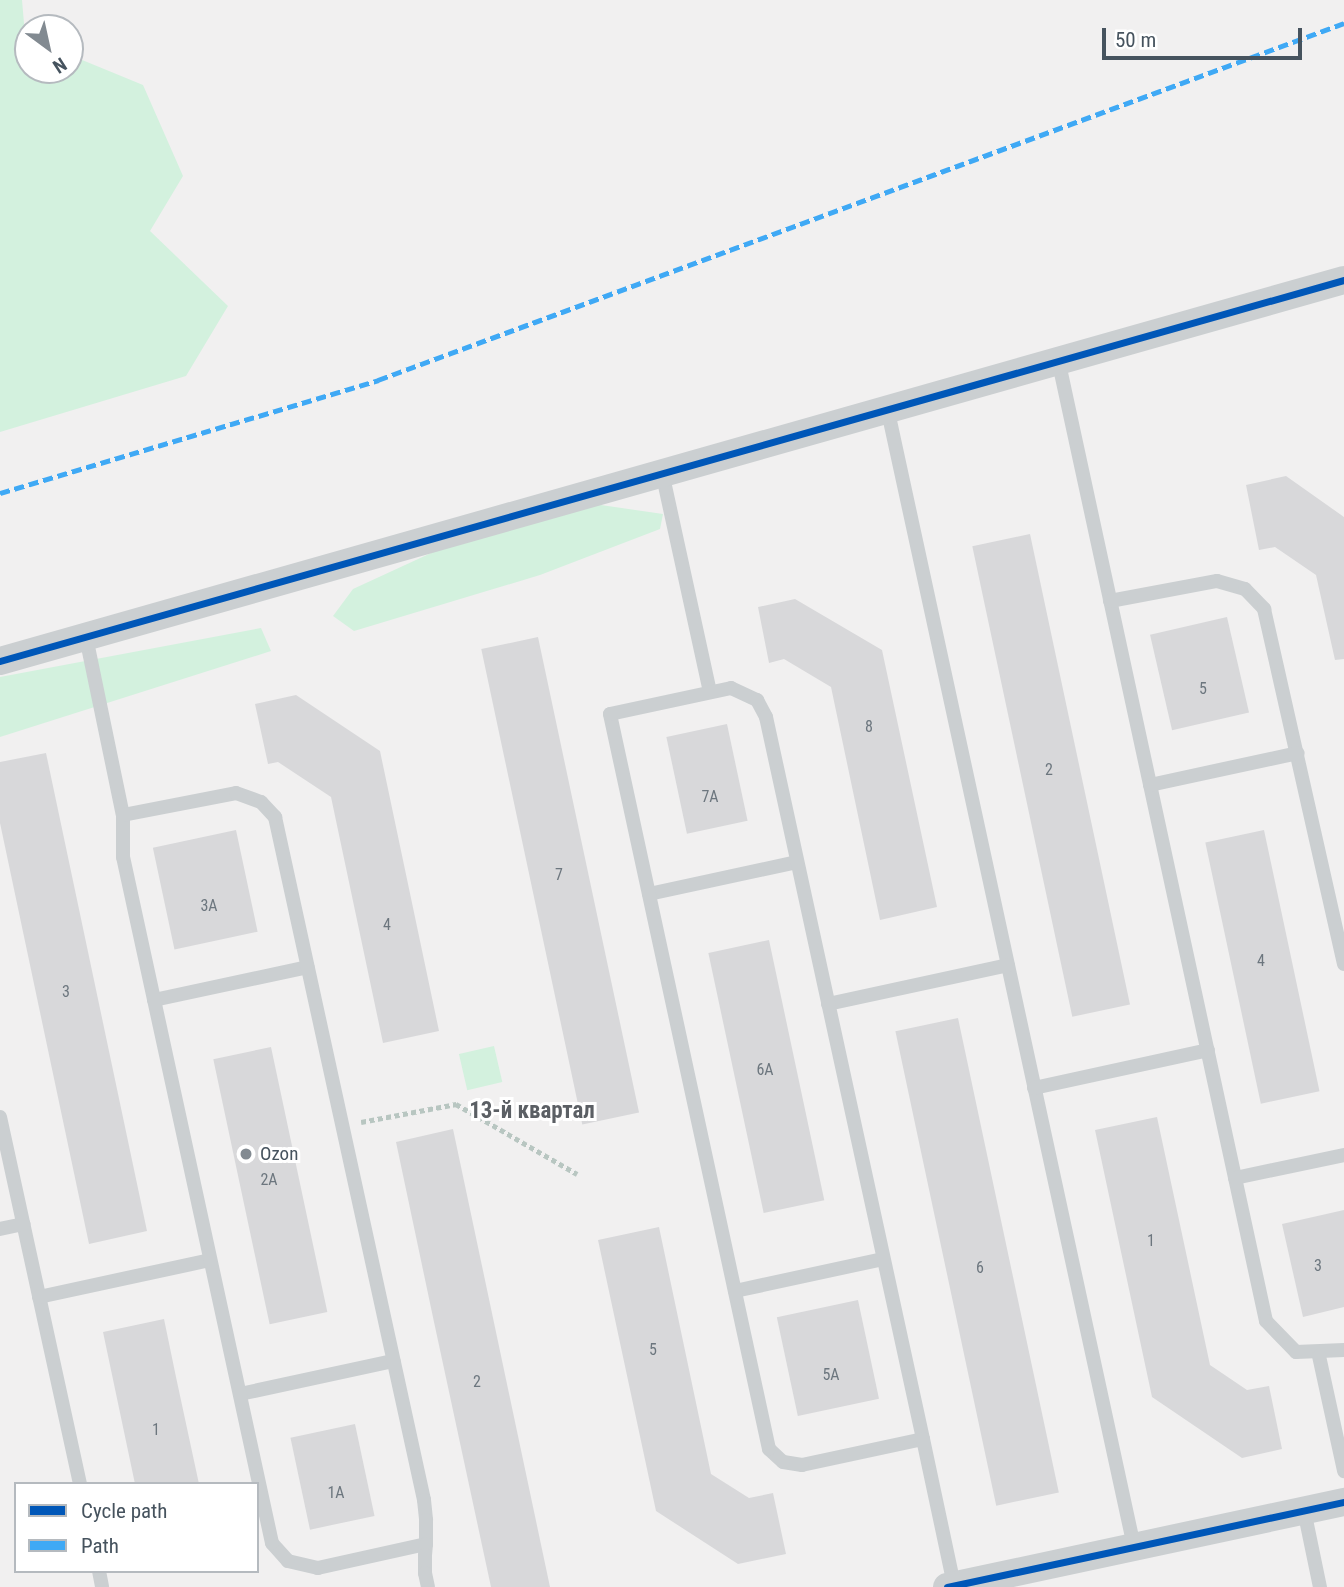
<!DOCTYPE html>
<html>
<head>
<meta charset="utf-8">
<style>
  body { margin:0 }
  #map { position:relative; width:1344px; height:1587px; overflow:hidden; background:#f1f0f0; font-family:"Roboto Condensed",sans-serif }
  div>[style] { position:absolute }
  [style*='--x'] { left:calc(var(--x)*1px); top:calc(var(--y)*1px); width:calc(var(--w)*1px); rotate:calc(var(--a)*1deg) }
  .green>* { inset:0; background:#d3f1de; transform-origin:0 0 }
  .building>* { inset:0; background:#d8d8da; transform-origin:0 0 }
  .path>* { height:4.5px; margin-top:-2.25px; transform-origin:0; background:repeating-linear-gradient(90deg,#b8c6c1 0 5px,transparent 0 8.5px) }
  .service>* { height:14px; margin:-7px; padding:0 7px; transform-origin:7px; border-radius:7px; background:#cbcfd1 }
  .minor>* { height:28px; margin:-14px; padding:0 14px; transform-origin:14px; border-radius:14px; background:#cbcfd1 }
  .quiet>* { height:5px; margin-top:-2.5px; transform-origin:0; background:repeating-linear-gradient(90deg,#3fa9f5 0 10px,transparent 0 15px) }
  .cycleway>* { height:7px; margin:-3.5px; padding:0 3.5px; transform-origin:3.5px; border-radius:3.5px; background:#0057b8 }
  .dots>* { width:19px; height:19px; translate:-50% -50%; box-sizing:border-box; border:4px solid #fff; border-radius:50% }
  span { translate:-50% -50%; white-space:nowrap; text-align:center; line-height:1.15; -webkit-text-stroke:6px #fff; paint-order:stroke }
  .number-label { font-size:16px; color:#6c767e }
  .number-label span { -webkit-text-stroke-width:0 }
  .poi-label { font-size:19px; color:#46535e }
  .left { translate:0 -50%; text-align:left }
  .quarter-label { font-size:23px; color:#5b5f64; font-weight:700 }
  .legend { position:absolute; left:14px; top:1482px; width:245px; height:91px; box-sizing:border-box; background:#fff; border:2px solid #b5babf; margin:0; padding:9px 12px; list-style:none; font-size:21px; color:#46535e }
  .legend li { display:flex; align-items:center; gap:14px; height:35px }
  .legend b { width:35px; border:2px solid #b5babf }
  .north { position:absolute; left:14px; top:14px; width:70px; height:70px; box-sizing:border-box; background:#fff; border:2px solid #b5babf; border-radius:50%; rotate:147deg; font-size:19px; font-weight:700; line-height:28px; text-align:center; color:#46535e }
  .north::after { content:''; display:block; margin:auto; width:24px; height:32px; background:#828a91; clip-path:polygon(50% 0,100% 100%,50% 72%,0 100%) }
  .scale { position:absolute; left:1102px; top:28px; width:200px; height:32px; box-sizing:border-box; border:4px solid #46535e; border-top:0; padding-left:9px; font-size:21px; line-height:24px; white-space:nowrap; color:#46535e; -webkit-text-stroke:5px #fff; paint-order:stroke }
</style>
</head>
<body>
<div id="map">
  <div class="green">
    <div style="clip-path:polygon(0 0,22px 0,28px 70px,70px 70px,70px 55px,143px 85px,183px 176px,150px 231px,228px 306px,186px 376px,0 432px)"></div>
    <div style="clip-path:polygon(594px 504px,663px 514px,660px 529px,540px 575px,354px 631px,333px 616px,353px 589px,455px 542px)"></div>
    <div style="clip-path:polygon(261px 628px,271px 651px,0 737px,0 677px)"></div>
    <div style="left:494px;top:1046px;width:37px;height:36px;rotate:77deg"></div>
  </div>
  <div class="building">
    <div style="clip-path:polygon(1286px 476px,1344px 517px,1344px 659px,1335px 660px,1316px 575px,1275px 547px,1259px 550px,1246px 485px)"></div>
    <div style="left:1030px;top:534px;width:481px;height:59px;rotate:78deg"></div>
    <div style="clip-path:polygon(795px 599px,882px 650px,937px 907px,880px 920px,831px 687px,784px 659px,769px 663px,758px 607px)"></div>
    <div style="left:1227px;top:617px;width:98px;height:79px;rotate:77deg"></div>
    <div style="left:538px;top:637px;width:486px;height:58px;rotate:78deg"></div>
    <div style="clip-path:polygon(296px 695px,380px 751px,439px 1031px,383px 1043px,331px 797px,278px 762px,268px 764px,255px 704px)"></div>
    <div style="left:727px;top:724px;width:99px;height:62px;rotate:78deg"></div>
    <div style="clip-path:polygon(46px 753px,147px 1231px,89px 1244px,0 823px,0 762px)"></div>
    <div style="left:236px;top:830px;width:104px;height:85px;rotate:78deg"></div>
    <div style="left:1264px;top:830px;width:267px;height:60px;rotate:78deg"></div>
    <div style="left:769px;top:940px;width:266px;height:62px;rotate:78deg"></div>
    <div style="left:958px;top:1018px;width:485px;height:64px;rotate:78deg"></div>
    <div style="left:271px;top:1047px;width:271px;height:59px;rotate:78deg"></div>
    <div style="clip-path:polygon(1157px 1117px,1210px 1365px,1247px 1390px,1269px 1386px,1282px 1449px,1242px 1458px,1152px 1397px,1095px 1130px)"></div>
    <div style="clip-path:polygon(453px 1129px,550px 1587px,491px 1587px,434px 1322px,396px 1142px)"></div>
    <div style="clip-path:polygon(1344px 1210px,1344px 1307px,1303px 1317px,1282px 1224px)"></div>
    <div style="clip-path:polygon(659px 1227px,711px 1474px,749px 1498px,773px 1493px,786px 1554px,738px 1564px,656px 1511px,598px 1240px)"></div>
    <div style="left:858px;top:1300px;width:101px;height:83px;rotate:78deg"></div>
    <div style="clip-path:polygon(164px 1319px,176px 1377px,199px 1484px,135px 1484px,103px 1332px)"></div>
    <div style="left:355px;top:1424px;width:94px;height:66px;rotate:78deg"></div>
  </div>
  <div class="path">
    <div style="--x:361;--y:1122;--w:97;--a:-10.7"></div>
    <div style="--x:456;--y:1104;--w:140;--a:30"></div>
  </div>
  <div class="service">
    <div style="--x:1058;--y:359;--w:984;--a:77.8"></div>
    <div style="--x:1266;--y:1321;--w:43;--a:45.9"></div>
    <div style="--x:1296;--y:1352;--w:48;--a:-2.4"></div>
    <div style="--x:887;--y:407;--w:1166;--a:77.77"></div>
    <div style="--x:662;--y:472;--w:225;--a:77.7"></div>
    <div style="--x:1110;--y:601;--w:109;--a:-10.6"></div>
    <div style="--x:1217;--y:581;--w:29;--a:16"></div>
    <div style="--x:1245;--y:589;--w:28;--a:46"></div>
    <div style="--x:1264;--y:609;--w:364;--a:77.3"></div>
    <div style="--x:86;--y:637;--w:182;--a:78.3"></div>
    <div style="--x:1150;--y:785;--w:151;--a:-12.2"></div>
    <div style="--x:649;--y:894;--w:151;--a:-12.2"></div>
    <div style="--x:154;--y:1000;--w:157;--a:-12.1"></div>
    <div style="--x:828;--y:1004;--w:184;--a:-12.2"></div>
    <div style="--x:1034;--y:1088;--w:178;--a:-12.3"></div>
    <div style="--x:0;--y:1117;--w:376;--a:77.7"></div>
    <div style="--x:1235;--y:1178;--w:111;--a:-11.9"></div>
    <div style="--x:0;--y:1229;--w:24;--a:-12"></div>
    <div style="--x:735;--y:1291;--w:151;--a:-12.2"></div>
    <div style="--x:39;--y:1297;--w:175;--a:-12.2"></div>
    <div style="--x:1319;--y:1356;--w:118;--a:77.7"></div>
    <div style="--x:240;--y:1394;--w:157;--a:-12.2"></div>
    <div style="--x:923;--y:1439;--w:124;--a:167.9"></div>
    <div style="--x:802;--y:1465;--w:19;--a:-171"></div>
    <div style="--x:783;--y:1462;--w:19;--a:-137"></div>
    <div style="--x:769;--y:1449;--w:752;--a:-102.21"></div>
    <div style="--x:610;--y:714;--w:124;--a:-12.1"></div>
    <div style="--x:731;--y:688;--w:29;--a:25"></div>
    <div style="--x:757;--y:700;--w:19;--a:62"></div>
    <div style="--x:766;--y:717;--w:739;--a:77.73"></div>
    <div style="--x:923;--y:1439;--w:149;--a:78"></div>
    <div style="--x:1304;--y:1510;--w:79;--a:78.3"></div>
    <div style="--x:426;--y:1544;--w:111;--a:167.5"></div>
    <div style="--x:318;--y:1568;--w:31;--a:-167"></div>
    <div style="--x:288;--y:1561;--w:24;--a:-132"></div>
    <div style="--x:272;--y:1543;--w:702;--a:-102.25"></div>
    <div style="--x:123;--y:857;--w:42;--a:-90"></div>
    <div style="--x:123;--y:815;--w:115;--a:-11"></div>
    <div style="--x:236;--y:793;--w:27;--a:20"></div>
    <div style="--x:261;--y:802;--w:21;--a:47"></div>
    <div style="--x:275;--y:817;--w:699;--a:77.69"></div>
    <div style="--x:424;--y:1500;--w:20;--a:84"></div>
    <div style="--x:426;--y:1520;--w:24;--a:90"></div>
    <div style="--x:426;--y:1544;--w:11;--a:95"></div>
    <div style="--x:425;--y:1555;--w:18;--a:90"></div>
    <div style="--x:425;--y:1573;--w:14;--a:78"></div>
    <div style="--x:99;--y:1571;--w:16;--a:79"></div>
  </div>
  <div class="minor">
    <div style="--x:0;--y:661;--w:1397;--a:-15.83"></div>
    <div style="--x:947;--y:1587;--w:406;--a:-12.1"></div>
  </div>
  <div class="quiet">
    <div style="--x:0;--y:493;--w:395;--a:-16.6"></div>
    <div style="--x:378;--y:380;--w:1030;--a:-20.28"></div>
  </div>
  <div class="cycleway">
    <div style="--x:0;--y:661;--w:1397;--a:-15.83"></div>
    <div style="--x:947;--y:1587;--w:406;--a:-12.1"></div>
  </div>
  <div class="dots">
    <div style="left:246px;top:1154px;background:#828a91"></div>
  </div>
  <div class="number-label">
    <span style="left:1203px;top:689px">5</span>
    <span style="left:869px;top:727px">8</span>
    <span style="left:1049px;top:770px">2</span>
    <span style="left:710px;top:797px">7А</span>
    <span style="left:559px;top:875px">7</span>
    <span style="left:209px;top:906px">3А</span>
    <span style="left:387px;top:925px">4</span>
    <span style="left:1261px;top:961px">4</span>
    <span style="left:66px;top:992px">3</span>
    <span style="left:765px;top:1070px">6А</span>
    <span style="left:269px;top:1180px">2А</span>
    <span style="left:1151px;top:1241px">1</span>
    <span style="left:1318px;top:1266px">3</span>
    <span style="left:980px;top:1268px">6</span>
    <span style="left:653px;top:1350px">5</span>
    <span style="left:831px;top:1375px">5А</span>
    <span style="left:477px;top:1382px">2</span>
    <span style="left:156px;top:1430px">1</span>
    <span style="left:336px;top:1493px">1А</span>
  </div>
  <div class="poi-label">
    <span class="left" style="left:260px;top:1154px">Ozon</span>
  </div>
  <div class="quarter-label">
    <span style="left:532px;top:1111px">13-й квартал</span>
  </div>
  <ul class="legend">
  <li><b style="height:9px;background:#0057b8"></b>Cycle path</li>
  <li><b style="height:9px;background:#3fa9f5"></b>Path</li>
  </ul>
  <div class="north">N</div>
  <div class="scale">50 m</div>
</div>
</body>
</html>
